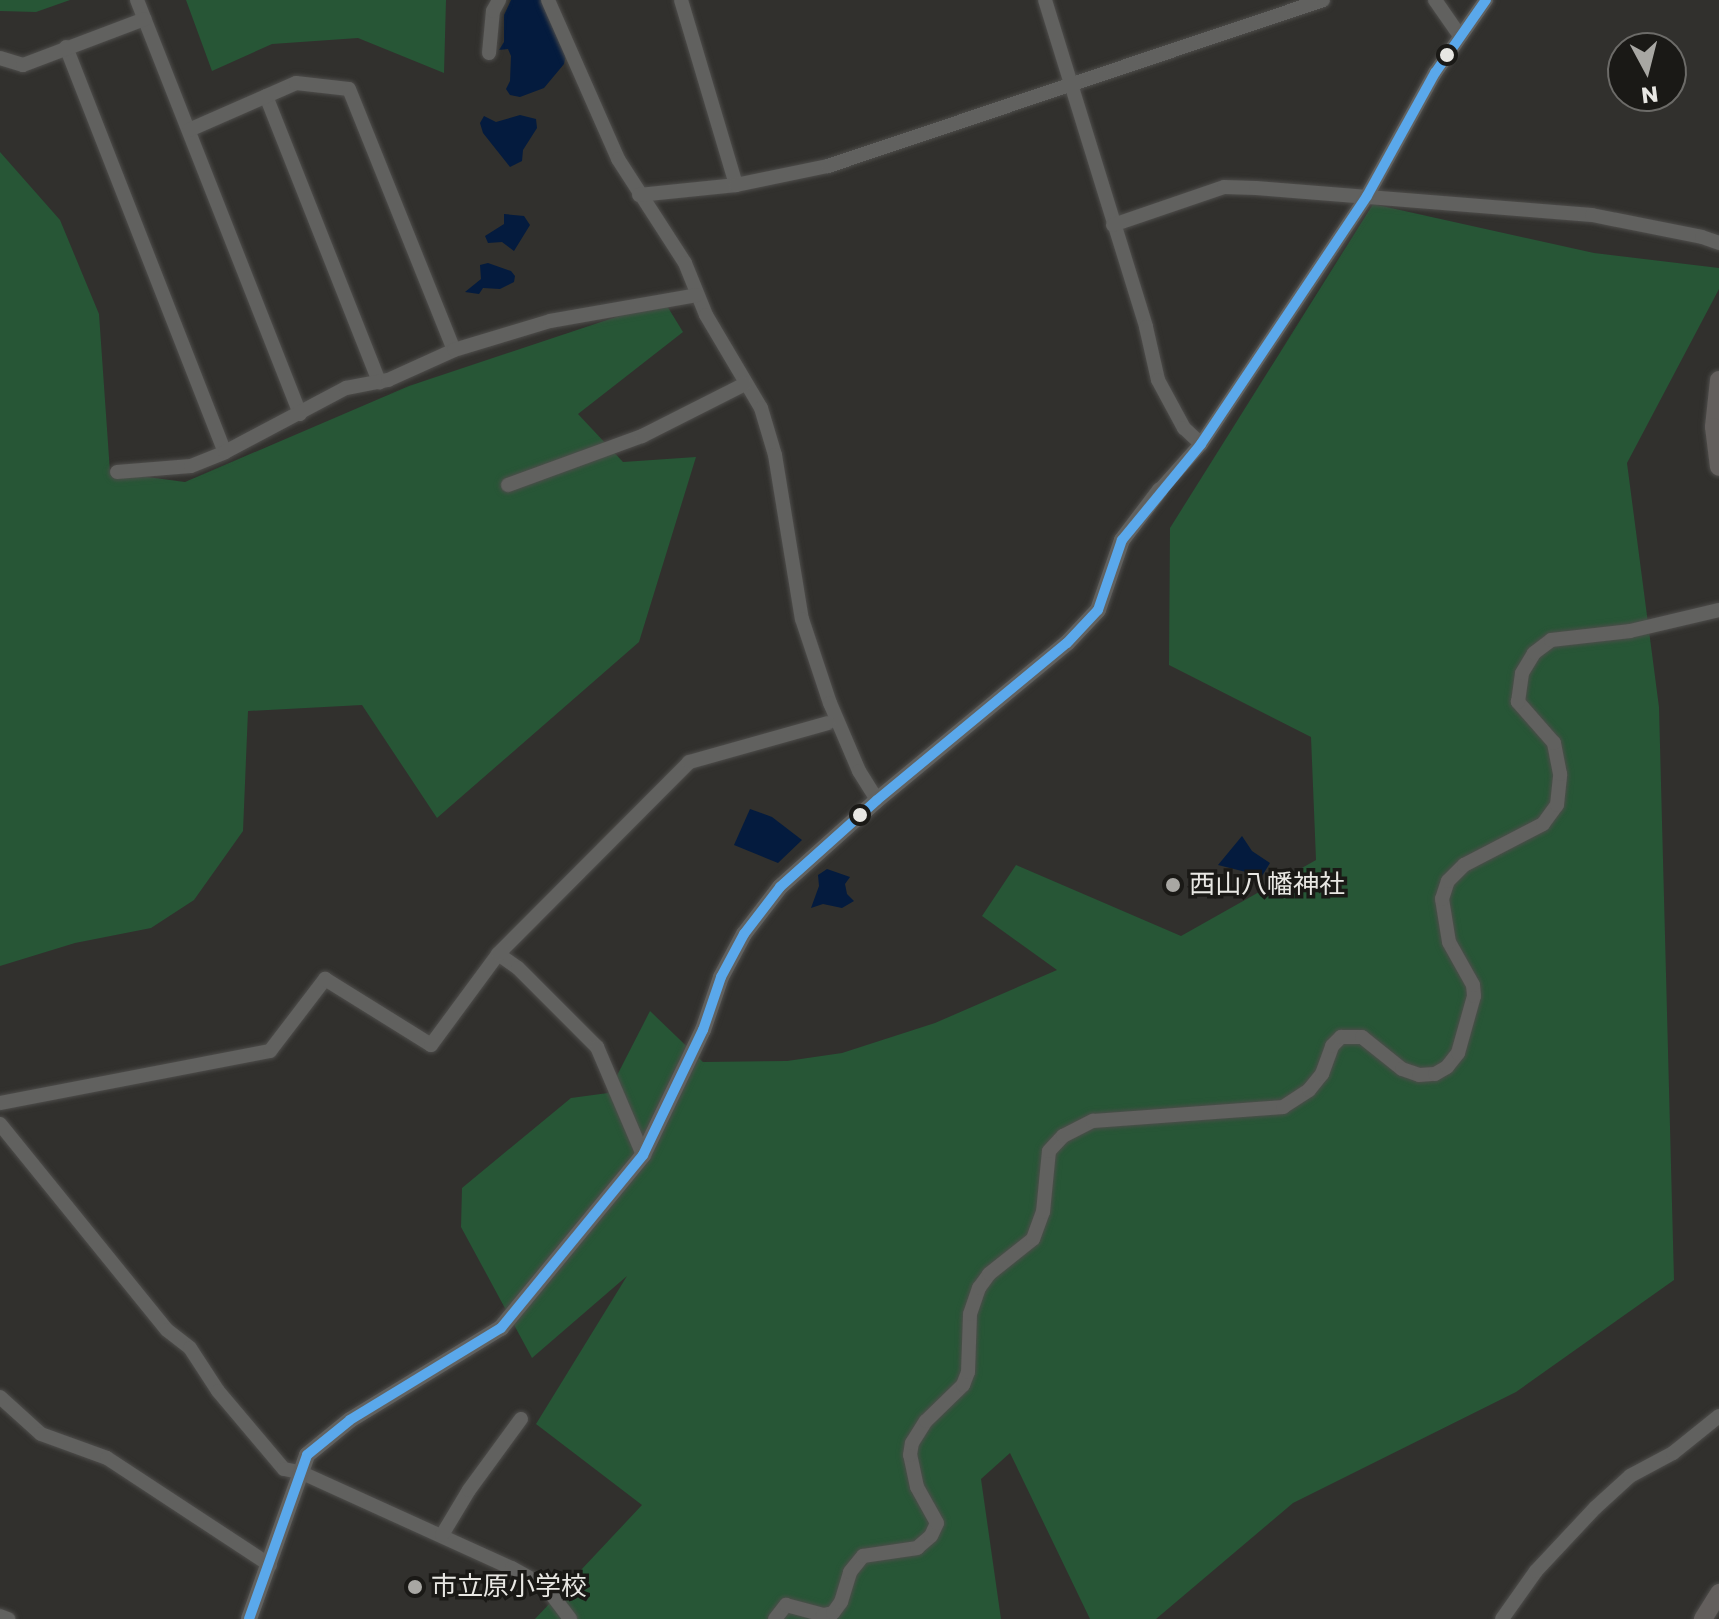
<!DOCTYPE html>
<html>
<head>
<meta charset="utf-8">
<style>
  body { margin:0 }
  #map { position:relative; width:1719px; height:1619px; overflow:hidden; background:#31302d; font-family:Poppins,"Noto Sans JP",sans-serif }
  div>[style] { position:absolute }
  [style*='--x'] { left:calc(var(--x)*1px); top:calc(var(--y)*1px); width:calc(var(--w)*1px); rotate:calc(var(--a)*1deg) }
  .green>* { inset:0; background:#275636 }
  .water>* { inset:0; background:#041b3e }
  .roads { filter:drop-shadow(0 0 2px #4e4d4b) drop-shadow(0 0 2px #4e4d4b) }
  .minor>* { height:14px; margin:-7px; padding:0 7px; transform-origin:7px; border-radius:7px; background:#61615f }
  .tertiary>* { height:16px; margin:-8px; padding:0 8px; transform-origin:8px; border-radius:8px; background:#61615f }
  .secondary>* { height:18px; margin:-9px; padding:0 9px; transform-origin:9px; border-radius:9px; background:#635f5d }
  .bus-1>* { height:10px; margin:-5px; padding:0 5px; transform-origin:5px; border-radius:5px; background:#5aa8eb }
  .dots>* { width:22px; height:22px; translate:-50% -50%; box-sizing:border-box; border:4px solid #1a1916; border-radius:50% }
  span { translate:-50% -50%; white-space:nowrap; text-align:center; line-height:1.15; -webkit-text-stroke:7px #1a1916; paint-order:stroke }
  .poi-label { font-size:26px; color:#e8e7e3 }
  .left { translate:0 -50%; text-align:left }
  .north { position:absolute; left:1607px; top:32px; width:80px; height:80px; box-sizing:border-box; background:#1a1916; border:2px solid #6c6b68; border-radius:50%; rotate:173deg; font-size:22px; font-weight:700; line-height:32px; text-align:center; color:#e8e7e3 }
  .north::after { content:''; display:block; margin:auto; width:28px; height:36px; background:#a8a7a3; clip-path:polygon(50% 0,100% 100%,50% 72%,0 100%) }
</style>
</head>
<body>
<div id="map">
  <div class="green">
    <div style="clip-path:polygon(0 0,70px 0,36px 12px,0 11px)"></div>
    <div style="clip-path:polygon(186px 0,446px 0,444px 73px,358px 38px,272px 44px,212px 71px)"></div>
    <div style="clip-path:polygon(0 152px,60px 220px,99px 314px,110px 472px,185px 482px,409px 386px,664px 301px,683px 332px,578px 414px,623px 462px,696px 457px,639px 642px,437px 818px,362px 705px,248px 711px,243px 831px,194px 900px,151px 928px,75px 943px,0 966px)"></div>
    <div style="clip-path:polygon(1373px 204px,1594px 253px,1719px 268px,1719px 289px,1627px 463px,1659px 707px,1674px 1280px,1516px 1392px,1293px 1503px,1156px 1619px,1090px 1619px,1010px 1453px,981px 1479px,1001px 1619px,535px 1619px,642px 1505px,536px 1424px,627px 1276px,532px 1358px,461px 1227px,462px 1188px,571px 1098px,608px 1093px,650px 1011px,703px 1062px,787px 1061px,842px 1053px,935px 1023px,1057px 970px,982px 916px,1016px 865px,1181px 936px,1316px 860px,1311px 737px,1169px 665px,1170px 528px)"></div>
  </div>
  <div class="water">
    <div style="clip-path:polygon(511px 0,541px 0,567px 50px,564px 64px,544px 88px,520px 97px,510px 95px,506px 89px,510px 81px,511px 56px,508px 49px,499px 50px,504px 42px,504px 15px)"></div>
    <div style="clip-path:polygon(520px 115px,536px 119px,537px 128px,523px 150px,522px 161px,510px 167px,483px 133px,480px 123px,484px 116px,496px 122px)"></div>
    <div style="clip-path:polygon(504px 214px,524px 216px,530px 225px,514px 251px,502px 242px,488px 243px,485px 236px,504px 224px)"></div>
    <div style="clip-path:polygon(488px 263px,511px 271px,515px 276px,514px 282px,500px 289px,483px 288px,479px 294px,465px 292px,481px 279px,480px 265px)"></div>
    <div style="clip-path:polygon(750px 809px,772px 817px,802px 840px,778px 863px,734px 845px)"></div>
    <div style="clip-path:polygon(1242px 836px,1252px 851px,1270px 863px,1262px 876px,1218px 865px)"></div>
    <div style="clip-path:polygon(827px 869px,850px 877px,845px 884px,847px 894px,854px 901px,842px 908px,823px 904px,811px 908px,819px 886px,818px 875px)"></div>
  </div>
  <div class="roads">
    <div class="minor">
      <div style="--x:137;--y:0;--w:445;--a:68.5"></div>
      <div style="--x:548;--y:0;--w:174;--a:66.2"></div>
      <div style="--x:618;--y:159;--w:124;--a:57.2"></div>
      <div style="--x:685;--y:263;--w:56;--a:68"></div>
      <div style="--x:706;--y:315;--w:108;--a:59.4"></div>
      <div style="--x:761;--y:408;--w:49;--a:73.4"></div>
      <div style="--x:775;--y:455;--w:166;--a:80.7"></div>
      <div style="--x:802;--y:619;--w:89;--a:71.6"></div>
      <div style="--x:830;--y:703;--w:74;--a:66.9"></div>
      <div style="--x:859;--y:771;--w:34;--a:58"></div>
      <div style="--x:681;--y:0;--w:193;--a:73.4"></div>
      <div style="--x:1045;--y:0;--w:342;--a:72.8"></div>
      <div style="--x:1146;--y:327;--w:54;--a:77.2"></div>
      <div style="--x:1158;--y:380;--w:55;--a:61.6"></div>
      <div style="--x:1184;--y:428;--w:23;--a:43"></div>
      <div style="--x:1435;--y:0;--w:44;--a:55.2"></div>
      <div style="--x:66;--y:47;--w:435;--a:68.6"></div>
      <div style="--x:489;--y:53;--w:42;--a:-84.6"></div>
      <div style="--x:493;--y:11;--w:13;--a:-61"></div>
      <div style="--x:0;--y:58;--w:24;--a:17"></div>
      <div style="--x:23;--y:65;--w:130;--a:-20.7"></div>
      <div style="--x:266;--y:96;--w:308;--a:68.4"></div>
      <div style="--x:189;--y:130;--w:117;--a:-23.7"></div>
      <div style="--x:296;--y:83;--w:53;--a:6.5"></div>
      <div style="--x:349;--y:89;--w:281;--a:68.1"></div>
      <div style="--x:639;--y:195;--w:98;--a:-5.9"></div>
      <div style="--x:736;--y:185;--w:94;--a:-11.7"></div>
      <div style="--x:828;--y:166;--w:522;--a:-18.54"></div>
      <div style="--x:1113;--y:225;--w:117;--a:-18.9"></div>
      <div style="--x:1224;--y:187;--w:32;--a:2"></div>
      <div style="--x:1256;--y:188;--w:337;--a:4.6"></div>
      <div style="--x:1592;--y:215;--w:112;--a:11.3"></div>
      <div style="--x:1702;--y:237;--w:18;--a:19"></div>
      <div style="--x:117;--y:472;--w:74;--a:-4.6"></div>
      <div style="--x:191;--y:466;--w:37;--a:-22"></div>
      <div style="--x:225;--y:452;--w:137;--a:-27.9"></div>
      <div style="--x:346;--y:388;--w:43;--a:-10.8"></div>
      <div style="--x:388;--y:380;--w:72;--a:-24.4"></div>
      <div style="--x:454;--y:350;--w:100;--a:-16.8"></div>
      <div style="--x:550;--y:321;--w:149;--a:-10"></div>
      <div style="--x:508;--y:485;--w:143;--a:-20.1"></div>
      <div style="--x:642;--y:436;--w:115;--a:-26.8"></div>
      <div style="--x:1160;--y:490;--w:62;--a:-48.3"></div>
      <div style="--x:1201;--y:444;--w:298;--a:-56.2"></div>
      <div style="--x:1367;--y:196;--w:141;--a:-61.1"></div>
      <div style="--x:1435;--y:73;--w:89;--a:-55.1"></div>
      <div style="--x:498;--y:954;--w:24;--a:35"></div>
      <div style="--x:518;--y:968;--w:112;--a:45"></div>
      <div style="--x:597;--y:1047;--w:117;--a:66.9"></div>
      <div style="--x:0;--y:1103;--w:275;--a:-10.9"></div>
      <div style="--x:270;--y:1051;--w:91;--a:-52.6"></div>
      <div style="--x:325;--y:979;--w:125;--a:31.9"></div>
      <div style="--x:431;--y:1045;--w:113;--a:-53.6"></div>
      <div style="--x:498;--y:954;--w:271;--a:-45.1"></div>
      <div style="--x:689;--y:762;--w:144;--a:-15.7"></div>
      <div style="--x:0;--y:1124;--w:265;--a:51"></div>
      <div style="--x:167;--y:1330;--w:29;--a:38"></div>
      <div style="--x:190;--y:1348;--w:51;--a:56.9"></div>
      <div style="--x:218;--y:1391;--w:102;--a:49.8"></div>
      <div style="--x:284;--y:1469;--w:16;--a:11"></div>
      <div style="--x:300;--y:1472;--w:233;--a:24.4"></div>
      <div style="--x:512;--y:1568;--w:39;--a:29"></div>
      <div style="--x:546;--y:1587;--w:40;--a:53"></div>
      <div style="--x:0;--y:1397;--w:55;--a:42.1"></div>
      <div style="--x:41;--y:1434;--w:70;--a:20"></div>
      <div style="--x:107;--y:1458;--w:195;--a:33.3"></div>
      <div style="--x:442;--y:1535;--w:52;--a:-59"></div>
      <div style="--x:469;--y:1490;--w:88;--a:-53.8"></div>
      <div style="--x:0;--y:1616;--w:9;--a:21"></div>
      <div style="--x:775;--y:1619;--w:18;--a:-52"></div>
      <div style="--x:786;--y:1605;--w:38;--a:15"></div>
      <div style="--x:823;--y:1615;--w:10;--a:-11"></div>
      <div style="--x:833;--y:1613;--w:14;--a:-54"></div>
      <div style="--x:841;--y:1602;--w:31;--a:-73"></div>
      <div style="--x:850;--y:1572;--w:21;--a:-51"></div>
      <div style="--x:863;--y:1556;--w:55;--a:-8.4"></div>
      <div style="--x:917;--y:1548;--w:18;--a:-41"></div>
      <div style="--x:931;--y:1536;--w:14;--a:-65"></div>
      <div style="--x:937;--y:1523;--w:41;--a:-119.1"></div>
      <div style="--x:917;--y:1487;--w:33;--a:-102"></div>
      <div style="--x:910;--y:1455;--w:12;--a:-81"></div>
      <div style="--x:912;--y:1443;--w:26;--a:-58"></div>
      <div style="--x:926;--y:1421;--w:52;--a:-44.2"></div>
      <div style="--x:963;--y:1385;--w:14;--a:-69"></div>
      <div style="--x:968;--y:1372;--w:58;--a:-88"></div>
      <div style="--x:970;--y:1314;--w:28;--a:-71"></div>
      <div style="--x:979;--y:1288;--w:17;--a:-54"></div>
      <div style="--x:989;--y:1274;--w:56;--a:-38.5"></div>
      <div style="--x:1033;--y:1239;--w:29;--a:-70"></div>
      <div style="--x:1043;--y:1212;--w:61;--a:-84.4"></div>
      <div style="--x:1049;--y:1151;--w:21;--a:-47"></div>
      <div style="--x:1063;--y:1136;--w:34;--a:-27"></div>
      <div style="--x:1093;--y:1121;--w:191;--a:-4.2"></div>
      <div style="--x:1283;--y:1107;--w:31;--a:-33"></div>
      <div style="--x:1309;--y:1090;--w:21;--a:-51"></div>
      <div style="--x:1322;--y:1074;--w:30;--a:-70"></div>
      <div style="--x:1332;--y:1046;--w:13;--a:-45"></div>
      <div style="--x:1341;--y:1037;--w:21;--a:0"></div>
      <div style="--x:1362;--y:1037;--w:51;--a:38.7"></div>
      <div style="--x:1402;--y:1069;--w:18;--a:19"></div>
      <div style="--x:1419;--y:1075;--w:16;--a:-4"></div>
      <div style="--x:1435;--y:1074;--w:14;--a:-30"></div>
      <div style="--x:1447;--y:1067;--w:18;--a:-52"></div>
      <div style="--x:1458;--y:1053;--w:59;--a:-74.3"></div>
      <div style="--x:1474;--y:996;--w:11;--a:-95"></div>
      <div style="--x:1473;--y:985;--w:49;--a:-119.2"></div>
      <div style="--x:1449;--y:942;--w:44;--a:-99.2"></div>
      <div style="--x:1442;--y:899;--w:19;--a:-72"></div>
      <div style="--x:1448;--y:881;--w:23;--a:-45"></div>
      <div style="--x:1464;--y:865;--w:89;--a:-27.4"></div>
      <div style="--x:1543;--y:824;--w:24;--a:-54"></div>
      <div style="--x:1557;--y:805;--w:31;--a:-84"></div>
      <div style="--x:1560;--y:774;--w:32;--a:-101"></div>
      <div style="--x:1554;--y:743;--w:55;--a:-131.3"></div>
      <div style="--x:1518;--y:702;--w:29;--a:-82"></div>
      <div style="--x:1522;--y:673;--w:23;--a:-59"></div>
      <div style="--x:1534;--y:653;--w:21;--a:-37"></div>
      <div style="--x:1551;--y:640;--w:80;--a:-6.5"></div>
      <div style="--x:1630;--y:631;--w:91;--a:-13.3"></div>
      <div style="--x:1502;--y:1619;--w:59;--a:-54.7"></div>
      <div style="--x:1536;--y:1571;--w:86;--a:-46.9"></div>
      <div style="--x:1595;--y:1508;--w:47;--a:-42.4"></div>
      <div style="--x:1630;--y:1476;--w:49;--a:-28.1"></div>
      <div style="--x:1673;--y:1453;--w:59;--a:-38.8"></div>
    </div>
    <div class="tertiary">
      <div style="--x:249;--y:1619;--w:174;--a:-70.5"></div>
      <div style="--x:307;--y:1455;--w:55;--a:-39.1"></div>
      <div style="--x:350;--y:1420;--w:177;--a:-31.4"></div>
      <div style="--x:501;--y:1328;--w:224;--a:-50.6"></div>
      <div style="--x:643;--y:1155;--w:139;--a:-64.4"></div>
      <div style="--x:703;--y:1030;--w:56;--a:-71.2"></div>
      <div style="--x:721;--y:977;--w:49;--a:-61.9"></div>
      <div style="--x:744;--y:934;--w:59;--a:-52.5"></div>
      <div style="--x:780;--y:887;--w:130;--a:-41.9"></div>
      <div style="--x:877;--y:800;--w:246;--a:-39.6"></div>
      <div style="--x:1067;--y:643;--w:45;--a:-46.8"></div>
      <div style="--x:1098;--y:610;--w:74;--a:-71.1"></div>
      <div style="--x:1122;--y:540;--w:63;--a:-52.8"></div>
    </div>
    <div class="secondary">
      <div style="--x:1719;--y:380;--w:47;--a:96.1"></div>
      <div style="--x:1714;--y:427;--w:40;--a:82.9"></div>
      <div style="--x:1703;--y:1619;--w:31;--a:-58"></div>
    </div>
  </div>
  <div class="bus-1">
    <div style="--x:249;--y:1619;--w:174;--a:-70.5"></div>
    <div style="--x:307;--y:1455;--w:55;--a:-39.1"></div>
    <div style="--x:350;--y:1420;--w:177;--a:-31.4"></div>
    <div style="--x:501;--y:1328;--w:224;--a:-50.6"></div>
    <div style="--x:643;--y:1155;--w:139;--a:-64.4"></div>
    <div style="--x:703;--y:1030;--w:56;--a:-71.2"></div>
    <div style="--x:721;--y:977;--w:49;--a:-61.9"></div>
    <div style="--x:744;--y:934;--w:59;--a:-52.5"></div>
    <div style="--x:780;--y:887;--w:130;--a:-41.9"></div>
    <div style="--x:877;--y:800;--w:246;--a:-39.6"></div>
    <div style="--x:1067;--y:643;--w:45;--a:-46.8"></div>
    <div style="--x:1098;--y:610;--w:74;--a:-71.1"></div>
    <div style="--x:1122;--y:540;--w:124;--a:-50.5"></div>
    <div style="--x:1201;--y:444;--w:298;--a:-56.2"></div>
    <div style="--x:1367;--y:196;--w:141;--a:-61.1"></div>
    <div style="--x:1435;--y:73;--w:89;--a:-55.1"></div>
  </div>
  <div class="dots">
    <div style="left:1447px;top:55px;background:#e8e7e3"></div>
    <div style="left:860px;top:815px;background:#e8e7e3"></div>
    <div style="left:1173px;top:885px;background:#a8a7a3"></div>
    <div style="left:415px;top:1587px;background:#a8a7a3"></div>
  </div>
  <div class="poi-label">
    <span class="left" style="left:1189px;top:885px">西山八幡神社</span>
    <span class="left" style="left:431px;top:1587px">市立原小学校</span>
  </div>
  <div class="north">N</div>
</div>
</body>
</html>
